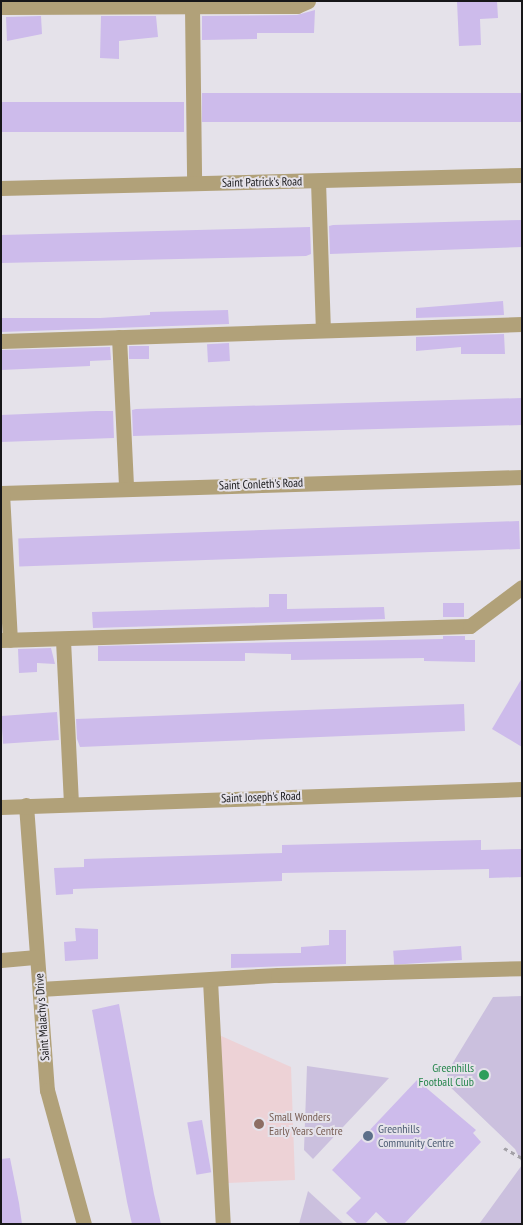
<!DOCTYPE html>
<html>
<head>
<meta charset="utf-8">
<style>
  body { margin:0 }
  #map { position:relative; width:523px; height:1225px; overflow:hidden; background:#e5e2ea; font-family:"PT Sans Narrow",sans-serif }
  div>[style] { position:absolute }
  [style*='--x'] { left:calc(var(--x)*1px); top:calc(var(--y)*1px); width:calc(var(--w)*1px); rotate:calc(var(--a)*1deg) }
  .education>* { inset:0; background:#edd2d6 }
  .green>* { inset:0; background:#cbc0de }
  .building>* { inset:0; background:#cdbbeb; transform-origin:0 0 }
  .path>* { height:3px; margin-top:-1.5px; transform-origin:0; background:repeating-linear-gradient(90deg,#a3a1a7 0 4px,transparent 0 8px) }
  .minor>* { height:15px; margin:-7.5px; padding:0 7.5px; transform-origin:7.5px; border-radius:7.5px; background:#b1a179 }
  .dots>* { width:14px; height:14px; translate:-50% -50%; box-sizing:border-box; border:2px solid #e5e2ea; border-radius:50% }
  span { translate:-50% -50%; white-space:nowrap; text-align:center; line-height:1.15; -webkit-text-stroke:4px #e5e2ea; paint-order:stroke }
  .street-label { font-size:12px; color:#171719 }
  .leisure-label { font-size:12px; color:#27864d }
  .right { translate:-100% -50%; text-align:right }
  .education-label { font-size:12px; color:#785e54 }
  .left { translate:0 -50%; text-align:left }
  .service-label { font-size:12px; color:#4e5e75 }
  .frame { position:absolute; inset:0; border:2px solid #171719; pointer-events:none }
</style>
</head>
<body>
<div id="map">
  <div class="education">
    <div style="clip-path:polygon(219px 1035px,291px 1067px,295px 1180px,228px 1183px)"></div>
  </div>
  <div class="green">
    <div style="clip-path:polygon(522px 996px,522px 1163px,515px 1149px,445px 1082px,449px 1069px,493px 997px)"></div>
    <div style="clip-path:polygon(307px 1066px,389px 1078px,313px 1159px,304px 1150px)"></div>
    <div style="clip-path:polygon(522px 1165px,522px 1224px,479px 1224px,485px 1216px)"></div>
    <div style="clip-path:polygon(308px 1191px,344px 1224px,299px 1224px)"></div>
  </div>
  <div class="building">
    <div style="clip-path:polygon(457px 1px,497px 1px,498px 18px,480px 19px,481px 45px,459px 46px)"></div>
    <div style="clip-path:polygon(315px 10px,314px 33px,257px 33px,257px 39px,202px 40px,202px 16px,297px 15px)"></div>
    <div style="clip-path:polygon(41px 16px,42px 34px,7px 41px,6px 17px)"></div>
    <div style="clip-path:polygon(101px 16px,156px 16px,158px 37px,119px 41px,119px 59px,100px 58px)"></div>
    <div style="left:522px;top:93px;width:29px;height:320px;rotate:90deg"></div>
    <div style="left:184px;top:102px;width:30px;height:183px;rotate:90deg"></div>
    <div style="clip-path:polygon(522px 220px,522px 247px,330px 254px,329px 226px,333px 225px)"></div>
    <div style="clip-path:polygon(310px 227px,311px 254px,306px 256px,1px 263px,1px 235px)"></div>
    <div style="clip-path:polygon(503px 301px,504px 315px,416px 318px,416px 308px)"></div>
    <div style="clip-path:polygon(228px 310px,229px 324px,1px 332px,1px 318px,100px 318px,150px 315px,150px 312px)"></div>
    <div style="clip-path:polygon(504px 334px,505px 354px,461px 354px,461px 347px,416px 351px,416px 337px)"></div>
    <div style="left:229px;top:343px;width:18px;height:22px;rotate:87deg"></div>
    <div style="left:129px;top:346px;width:20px;height:13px"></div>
    <div style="clip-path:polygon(110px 347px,111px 360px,90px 361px,90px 366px,1px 370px,1px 350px)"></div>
    <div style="clip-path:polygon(522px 398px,522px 425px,133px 436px,132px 410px,136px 409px)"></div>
    <div style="clip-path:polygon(96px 411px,113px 411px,114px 438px,1px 442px,1px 415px)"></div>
    <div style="left:519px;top:521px;width:28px;height:501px;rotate:88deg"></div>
    <div style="clip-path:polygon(269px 594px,287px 594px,287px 609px,384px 607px,385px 619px,93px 628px,92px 612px,269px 607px)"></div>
    <div style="left:464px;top:603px;width:14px;height:21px;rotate:90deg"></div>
    <div style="clip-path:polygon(443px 636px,465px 636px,465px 640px,475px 640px,475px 662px,424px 661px,424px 658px,291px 660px,291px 654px,245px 653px,245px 661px,98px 661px,98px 646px,443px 639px)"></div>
    <div style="clip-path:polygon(51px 648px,55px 664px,37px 663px,37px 672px,19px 673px,18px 649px)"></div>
    <div style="clip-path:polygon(522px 678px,522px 747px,492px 729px)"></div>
    <div style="clip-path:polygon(464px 704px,465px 731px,80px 747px,77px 739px,76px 719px)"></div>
    <div style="left:57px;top:712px;width:28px;height:56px;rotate:86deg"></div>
    <div style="clip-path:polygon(481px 840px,481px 850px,522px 849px,522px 877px,489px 878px,489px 869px,282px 873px,282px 881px,73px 889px,73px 894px,56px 895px,54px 868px,84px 867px,84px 859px,282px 853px,282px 845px)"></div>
    <div style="clip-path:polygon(75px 928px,98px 929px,98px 959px,65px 961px,64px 942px,76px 941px)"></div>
    <div style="clip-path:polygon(329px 930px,346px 930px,346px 964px,231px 968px,231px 954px,301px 953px,301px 947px,329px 945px)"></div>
    <div style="left:461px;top:946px;width:14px;height:68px;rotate:86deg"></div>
    <div style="clip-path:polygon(119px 1004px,154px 1194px,161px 1224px,132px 1224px,127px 1202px,92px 1010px)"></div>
    <div style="clip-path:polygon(417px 1080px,476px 1130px,473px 1133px,481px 1142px,404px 1224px,389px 1224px,376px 1212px,365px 1224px,358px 1224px,346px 1213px,361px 1198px,332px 1170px)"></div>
    <div style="left:202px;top:1120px;width:53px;height:15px;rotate:80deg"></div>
    <div style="clip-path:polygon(10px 1158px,19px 1203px,22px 1224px,1px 1224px,1px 1159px)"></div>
  </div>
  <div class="path">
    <div style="--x:504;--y:1148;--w:21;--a:29"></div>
  </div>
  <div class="minor">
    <div style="--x:1;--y:7;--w:296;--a:-0.2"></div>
    <div style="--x:297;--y:6;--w:12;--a:-24"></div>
    <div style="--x:192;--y:7;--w:176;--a:89.3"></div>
    <div style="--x:318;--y:181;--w:149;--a:88.1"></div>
    <div style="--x:1;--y:188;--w:521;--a:-1.43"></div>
    <div style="--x:119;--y:337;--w:151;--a:87.3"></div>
    <div style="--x:1;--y:341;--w:521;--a:-1.87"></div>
    <div style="--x:1;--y:493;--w:521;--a:-1.76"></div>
    <div style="--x:2;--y:493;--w:147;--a:86.9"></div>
    <div style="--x:1;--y:640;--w:469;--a:-1.7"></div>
    <div style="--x:470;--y:626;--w:65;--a:-36.9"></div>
    <div style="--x:63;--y:640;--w:162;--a:87.2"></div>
    <div style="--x:26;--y:805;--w:286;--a:85.8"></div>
    <div style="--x:47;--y:1090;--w:139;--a:74.6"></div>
    <div style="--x:1;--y:807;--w:521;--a:-1.98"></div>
    <div style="--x:1;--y:960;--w:36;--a:-5"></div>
    <div style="--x:210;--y:980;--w:244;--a:87"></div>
    <div style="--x:40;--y:989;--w:238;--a:-3.4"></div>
    <div style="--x:278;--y:975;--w:244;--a:-1.6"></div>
  </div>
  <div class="dots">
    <div style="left:484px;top:1075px;background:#2e9e5b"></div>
    <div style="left:259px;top:1124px;background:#8d6e63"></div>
    <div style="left:368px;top:1136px;background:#5c6f8a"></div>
  </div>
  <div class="street-label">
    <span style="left:262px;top:182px;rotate:-1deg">Saint Patrick's Road</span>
    <span style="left:261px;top:484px;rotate:-2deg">Saint Conleth's Road</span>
    <span style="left:261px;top:797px;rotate:-2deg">Saint Joseph's Road</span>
    <span style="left:42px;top:1017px;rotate:-94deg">Saint Malachy's Drive</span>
  </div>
  <div class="leisure-label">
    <span class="right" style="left:474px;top:1075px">Greenhills<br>Football Club</span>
  </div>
  <div class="education-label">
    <span class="left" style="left:269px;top:1124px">Small Wonders<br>Early Years Centre</span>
  </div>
  <div class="service-label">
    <span class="left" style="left:378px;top:1136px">Greenhills<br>Community Centre</span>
  </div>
  <div class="frame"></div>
</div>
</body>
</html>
